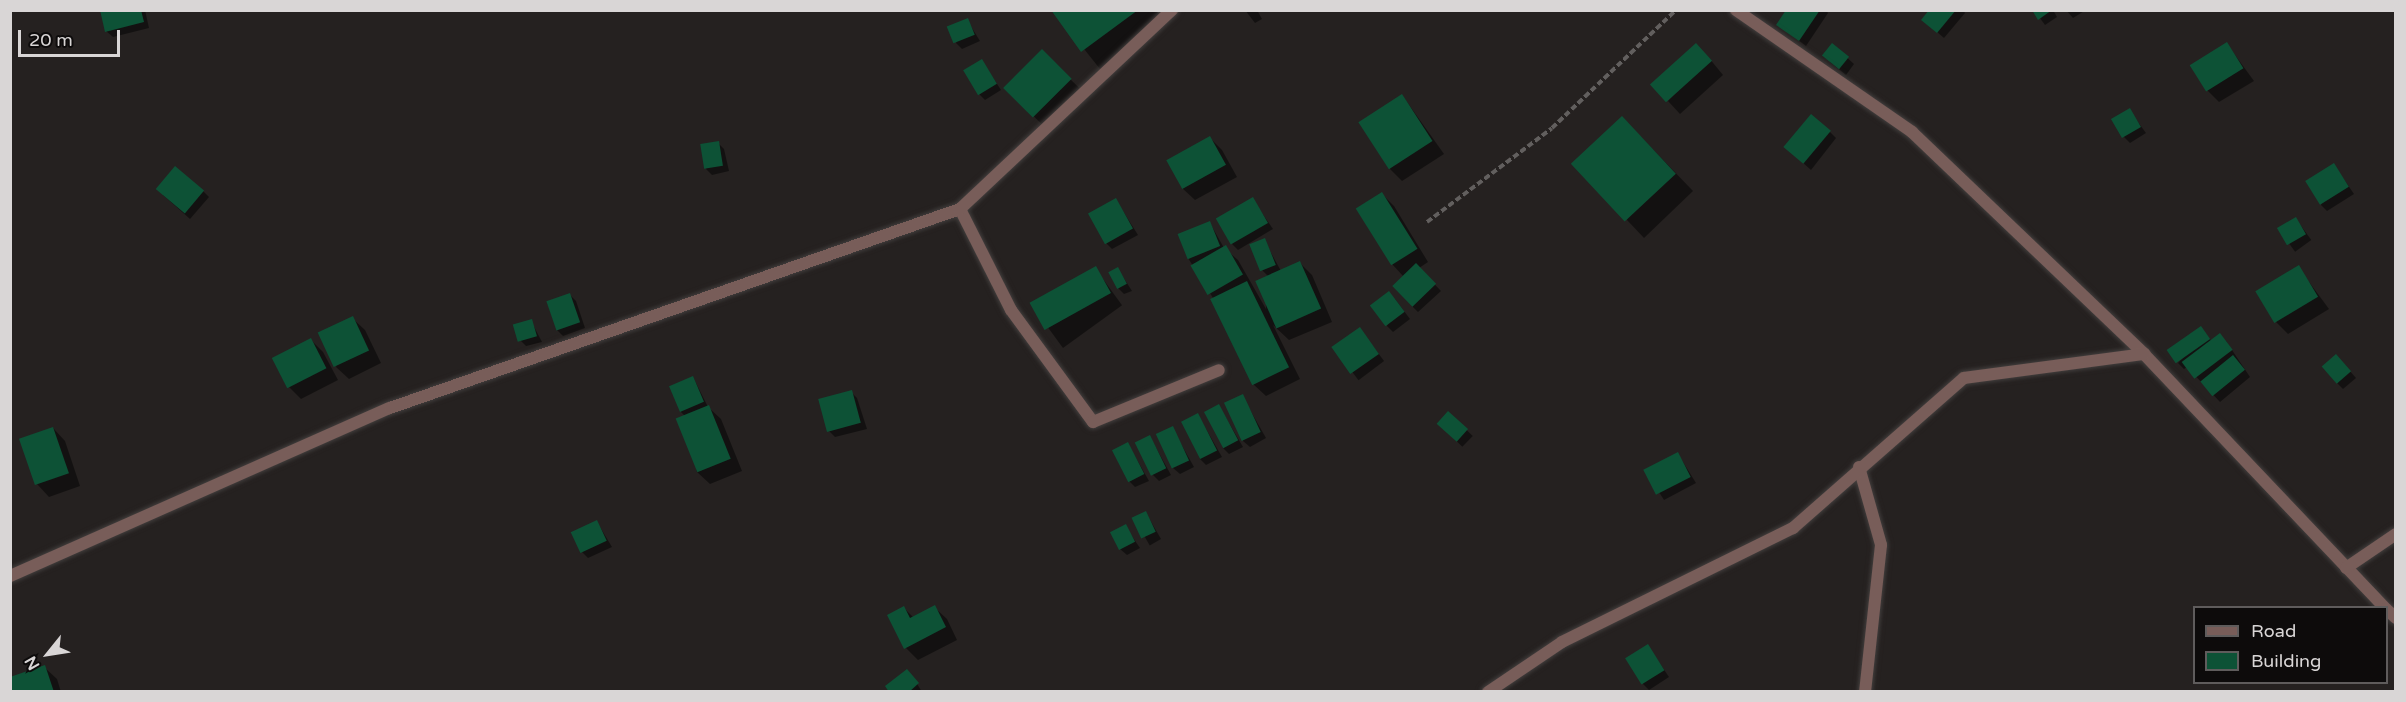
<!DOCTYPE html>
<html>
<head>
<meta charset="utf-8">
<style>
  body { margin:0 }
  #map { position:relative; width:2406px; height:702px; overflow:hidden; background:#252120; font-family:"Varela Round",sans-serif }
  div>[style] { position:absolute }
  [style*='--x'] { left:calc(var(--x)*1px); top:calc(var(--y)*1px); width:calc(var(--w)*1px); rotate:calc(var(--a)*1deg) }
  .shadow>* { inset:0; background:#0007; transform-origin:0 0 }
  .building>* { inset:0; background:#0d5236; transform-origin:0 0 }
  .path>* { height:4px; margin-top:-2px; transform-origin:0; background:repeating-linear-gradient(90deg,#625f5e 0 6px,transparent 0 9px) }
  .roads { filter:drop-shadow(0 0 2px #423e3d) drop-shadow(0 0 2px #423e3d) }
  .lane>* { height:12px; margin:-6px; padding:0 6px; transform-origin:6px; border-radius:6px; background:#785d59 }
  .street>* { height:12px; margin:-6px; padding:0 6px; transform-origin:6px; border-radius:6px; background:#785d59 }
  span { translate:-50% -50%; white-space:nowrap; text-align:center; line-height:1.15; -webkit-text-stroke:5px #0d0b0b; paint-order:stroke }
  .frame { position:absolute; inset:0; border:12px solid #d9d6d6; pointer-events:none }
  .legend { position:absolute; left:2193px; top:606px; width:195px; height:78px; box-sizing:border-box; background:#0d0b0b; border:2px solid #5f5c5c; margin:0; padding:8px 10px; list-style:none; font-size:18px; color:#d9d6d6 }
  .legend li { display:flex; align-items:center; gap:12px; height:30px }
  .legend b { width:30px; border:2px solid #5f5c5c }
  .north { position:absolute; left:18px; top:624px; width:60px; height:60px; -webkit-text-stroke:4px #0d0b0b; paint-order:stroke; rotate:240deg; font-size:16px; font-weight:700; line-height:24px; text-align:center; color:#d9d6d6 }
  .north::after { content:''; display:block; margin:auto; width:21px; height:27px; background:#d9d6d6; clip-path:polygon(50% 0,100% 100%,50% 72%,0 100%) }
  .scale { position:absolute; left:18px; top:30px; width:102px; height:27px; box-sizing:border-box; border:3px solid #d9d6d6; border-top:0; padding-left:8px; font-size:18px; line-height:21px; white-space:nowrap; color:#d9d6d6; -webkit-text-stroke:4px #0d0b0b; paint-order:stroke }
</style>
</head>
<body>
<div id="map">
  <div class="shadow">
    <div style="clip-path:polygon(103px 10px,145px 10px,149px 28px,113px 37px,106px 31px)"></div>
    <div style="clip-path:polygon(1053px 10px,1156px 10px,1164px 22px,1100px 69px)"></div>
    <div style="clip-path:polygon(1245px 10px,1257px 10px,1262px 19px,1255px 23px)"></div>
    <div style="clip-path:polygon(1787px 10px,1826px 10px,1828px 13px,1806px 46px,1778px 25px)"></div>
    <div style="clip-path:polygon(1931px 10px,1963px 10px,1965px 13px,1944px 38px,1930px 26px)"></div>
    <div style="clip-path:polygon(2034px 10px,2053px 10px,2057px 17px,2045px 25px)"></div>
    <div style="clip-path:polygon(2066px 10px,2086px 10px,2073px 18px)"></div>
    <div style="clip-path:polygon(967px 20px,980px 41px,962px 49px,956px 43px)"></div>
    <div style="clip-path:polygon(2227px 44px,2254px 81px,2219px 102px,2207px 90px)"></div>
    <div style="clip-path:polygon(1833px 45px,1854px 64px,1846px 75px,1830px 62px)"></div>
    <div style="left:1042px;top:52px;width:57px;height:52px;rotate:44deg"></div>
    <div style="clip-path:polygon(1709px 58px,1723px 75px,1680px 114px,1668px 101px)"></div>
    <div style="clip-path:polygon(982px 61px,1001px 90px,985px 100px,979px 94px)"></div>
    <div style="clip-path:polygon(1402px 95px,1444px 154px,1402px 181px,1390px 169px)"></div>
    <div style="clip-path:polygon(2129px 110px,2146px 133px,2130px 143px,2124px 137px)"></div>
    <div style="clip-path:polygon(1830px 132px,1836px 138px,1811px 170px,1792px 153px)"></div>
    <div style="clip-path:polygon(1640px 136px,1693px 191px,1644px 238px,1627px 220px)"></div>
    <div style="clip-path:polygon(1210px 138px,1222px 150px,1237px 177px,1195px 200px,1182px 188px)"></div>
    <div style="clip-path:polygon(718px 143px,724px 149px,729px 171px,712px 175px,706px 169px)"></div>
    <div style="clip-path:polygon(2334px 165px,2354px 194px,2327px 211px,2321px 205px)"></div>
    <div style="clip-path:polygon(203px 191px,209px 197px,190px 219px,163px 195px)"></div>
    <div style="clip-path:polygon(1382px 194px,1394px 206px,1428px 262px,1419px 268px,1441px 291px,1418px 312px,1412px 306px,1403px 276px,1392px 264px)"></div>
    <div style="clip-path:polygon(1252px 199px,1273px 229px,1238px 250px,1232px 244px)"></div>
    <div style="clip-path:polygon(1116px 200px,1138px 235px,1112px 249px,1106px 243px)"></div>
    <div style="left:2296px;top:219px;width:26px;height:20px;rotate:54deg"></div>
    <div style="clip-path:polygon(1210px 223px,1224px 248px,1238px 260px,1266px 309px,1268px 276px,1262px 270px,1264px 240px,1281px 271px,1300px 263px,1312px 275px,1332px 322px,1289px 340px,1273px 325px,1300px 379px,1266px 396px,1253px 384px,1213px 298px,1188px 258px)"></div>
    <div style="clip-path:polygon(2298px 267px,2329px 309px,2288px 334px,2276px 322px)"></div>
    <div style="left:1095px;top:268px;width:46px;height:73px;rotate:54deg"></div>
    <div style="clip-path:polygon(1118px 269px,1132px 291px,1124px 294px,1118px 288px)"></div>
    <div style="clip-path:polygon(570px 295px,576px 301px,585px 328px,563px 336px,557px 330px,547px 302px)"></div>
    <div style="clip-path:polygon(1395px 299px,1410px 319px,1393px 332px,1387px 326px)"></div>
    <div style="clip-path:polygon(352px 318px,365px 330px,381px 363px,349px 379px,336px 367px)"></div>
    <div style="clip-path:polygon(531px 321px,542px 342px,526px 346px,520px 340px)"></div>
    <div style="left:1360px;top:329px;width:40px;height:32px;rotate:53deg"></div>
    <div style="clip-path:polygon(2206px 334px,2212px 342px,2226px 341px,2250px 377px,2220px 402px,2187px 367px,2184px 369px,2178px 363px)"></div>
    <div style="clip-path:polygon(311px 340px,323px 352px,338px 380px,301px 399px,288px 386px)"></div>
    <div style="clip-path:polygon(2342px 362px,2356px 378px,2343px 389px,2337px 383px)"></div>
    <div style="clip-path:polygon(693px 377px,708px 407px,721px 419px,742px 471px,710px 484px,697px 472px,685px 416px,680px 411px)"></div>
    <div style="clip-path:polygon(851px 392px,857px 398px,867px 429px,835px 437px,829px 431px)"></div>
    <div style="clip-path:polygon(1242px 396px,1266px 438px,1250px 447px,1243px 441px)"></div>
    <div style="clip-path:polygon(1219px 406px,1243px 447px,1229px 454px,1223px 448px)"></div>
    <div style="left:1449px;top:413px;width:33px;height:15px;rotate:44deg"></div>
    <div style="clip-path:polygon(1198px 415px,1222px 457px,1206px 465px,1200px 459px)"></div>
    <div style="clip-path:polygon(53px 428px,65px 441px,80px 486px,49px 497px,37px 484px)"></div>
    <div style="clip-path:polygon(1172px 428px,1194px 467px,1180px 474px,1173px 468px)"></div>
    <div style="clip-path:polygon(1150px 437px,1171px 475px,1159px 481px,1153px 475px)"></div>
    <div style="clip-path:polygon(1128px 444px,1149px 481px,1135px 487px,1129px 481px)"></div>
    <div style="clip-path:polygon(1678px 454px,1696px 483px,1664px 500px,1645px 470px)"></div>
    <div style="left:1146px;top:513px;width:30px;height:13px;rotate:60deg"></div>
    <div style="clip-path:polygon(597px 522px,612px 547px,588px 558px,582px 552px)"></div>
    <div style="clip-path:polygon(1125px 526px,1140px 548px,1127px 555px,1120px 549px)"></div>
    <div style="clip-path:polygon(934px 607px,947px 619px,957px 640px,918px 660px,906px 648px,904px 608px,914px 618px)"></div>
    <div style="clip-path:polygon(1648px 646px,1669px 677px,1649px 690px,1643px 684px)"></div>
    <div style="clip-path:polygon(44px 667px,57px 679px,61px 692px,10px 692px)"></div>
    <div style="clip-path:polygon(913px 677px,922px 692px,891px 692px)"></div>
  </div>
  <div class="building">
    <div style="clip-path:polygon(100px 10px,141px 10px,144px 22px,105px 32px)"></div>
    <div style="clip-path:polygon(1051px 10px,1138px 10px,1081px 52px)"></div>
    <div style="clip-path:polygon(1786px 10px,1820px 10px,1799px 41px,1776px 25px)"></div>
    <div style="clip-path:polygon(1929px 10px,1956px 10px,1937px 33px,1921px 20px)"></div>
    <div style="clip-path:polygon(2032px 10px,2052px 10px,2038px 20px)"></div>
    <div style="left:968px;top:18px;width:18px;height:23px;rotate:68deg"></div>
    <div style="left:2227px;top:42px;width:31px;height:44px;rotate:58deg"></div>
    <div style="left:1696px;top:43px;width:24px;height:62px;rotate:48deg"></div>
    <div style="left:1832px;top:43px;width:22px;height:16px;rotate:39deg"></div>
    <div style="left:1042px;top:49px;width:42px;height:55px;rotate:45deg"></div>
    <div style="left:982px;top:59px;width:29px;height:22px;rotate:59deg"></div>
    <div style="left:1402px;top:94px;width:56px;height:52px;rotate:57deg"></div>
    <div style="left:2130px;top:108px;width:22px;height:22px;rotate:60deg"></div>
    <div style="left:1811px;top:114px;width:26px;height:43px;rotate:40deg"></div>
    <div style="left:1622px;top:116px;width:79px;height:70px;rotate:47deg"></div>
    <div style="left:1210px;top:136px;width:33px;height:50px;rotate:61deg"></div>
    <div style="left:719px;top:141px;width:25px;height:19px;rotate:81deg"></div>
    <div style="left:2334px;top:163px;width:28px;height:34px;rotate:58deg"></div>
    <div style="left:175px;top:166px;width:38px;height:30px;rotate:40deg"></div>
    <div style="left:1382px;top:192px;width:67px;height:31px;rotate:58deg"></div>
    <div style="left:1253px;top:197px;width:30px;height:43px;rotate:60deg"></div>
    <div style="left:1116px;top:198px;width:35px;height:32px;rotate:61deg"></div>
    <div style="left:2296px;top:217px;width:20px;height:22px;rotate:60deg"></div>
    <div style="left:1210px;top:221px;width:27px;height:35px;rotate:68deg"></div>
    <div style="left:1265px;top:238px;width:29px;height:17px;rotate:68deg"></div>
    <div style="left:1226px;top:245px;width:34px;height:41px;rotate:60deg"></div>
    <div style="left:1300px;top:261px;width:52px;height:49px;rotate:66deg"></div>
    <div style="left:1416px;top:263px;width:29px;height:33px;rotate:46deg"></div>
    <div style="left:2299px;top:265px;width:37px;height:51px;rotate:59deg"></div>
    <div style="left:1096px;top:266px;width:31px;height:76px;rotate:61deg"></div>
    <div style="left:1118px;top:267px;width:19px;height:11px;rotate:62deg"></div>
    <div style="left:1247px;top:281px;width:96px;height:41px;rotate:64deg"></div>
    <div style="left:1389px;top:291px;width:26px;height:24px;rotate:53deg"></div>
    <div style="left:570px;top:293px;width:31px;height:25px;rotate:71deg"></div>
    <div style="left:353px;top:316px;width:38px;height:39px;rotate:65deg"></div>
    <div style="left:532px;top:319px;width:18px;height:20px;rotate:74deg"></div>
    <div style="left:2201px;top:326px;width:16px;height:42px;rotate:55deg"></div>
    <div style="left:1360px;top:327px;width:33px;height:35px;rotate:55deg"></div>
    <div style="left:2220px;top:333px;width:21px;height:48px;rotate:53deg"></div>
    <div style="left:311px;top:338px;width:34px;height:44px;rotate:63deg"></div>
    <div style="left:2336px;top:354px;width:23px;height:19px;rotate:49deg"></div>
    <div style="left:2233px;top:355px;width:19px;height:42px;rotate:51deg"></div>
    <div style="left:693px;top:376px;width:28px;height:26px;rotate:67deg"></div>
    <div style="left:852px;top:390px;width:34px;height:35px;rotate:75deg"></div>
    <div style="left:1243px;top:394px;width:42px;height:21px;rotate:65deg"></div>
    <div style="left:1219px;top:404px;width:41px;height:17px;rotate:62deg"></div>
    <div style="left:709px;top:405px;width:58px;height:36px;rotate:68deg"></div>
    <div style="left:1448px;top:411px;width:27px;height:17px;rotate:42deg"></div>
    <div style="left:1198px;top:413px;width:42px;height:19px;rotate:63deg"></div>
    <div style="left:1173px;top:426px;width:38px;height:19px;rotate:65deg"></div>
    <div style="left:53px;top:427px;width:49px;height:36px;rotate:71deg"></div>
    <div style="left:1150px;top:435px;width:37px;height:17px;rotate:64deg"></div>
    <div style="left:1128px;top:442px;width:36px;height:18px;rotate:63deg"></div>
    <div style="left:1678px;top:452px;width:28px;height:39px;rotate:63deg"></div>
    <div style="left:1146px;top:511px;width:23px;height:16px;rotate:65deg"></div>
    <div style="left:597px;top:520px;width:23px;height:29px;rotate:65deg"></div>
    <div style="left:1126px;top:524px;width:20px;height:18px;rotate:63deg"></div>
    <div style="clip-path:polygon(935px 605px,946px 627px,904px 649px,887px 615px,904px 606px,910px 618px)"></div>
    <div style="left:1648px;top:644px;width:31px;height:27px;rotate:58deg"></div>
    <div style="clip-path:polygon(45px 665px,54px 692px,10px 692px,10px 677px)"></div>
    <div style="clip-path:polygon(907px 669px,919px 683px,909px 692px,889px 692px,885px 686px)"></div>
  </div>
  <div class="path">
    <div style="--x:1427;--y:222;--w:156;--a:-36.9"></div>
    <div style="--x:1552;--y:128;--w:171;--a:-43.6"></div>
  </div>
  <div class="roads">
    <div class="lane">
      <div style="--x:960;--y:209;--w:113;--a:63.2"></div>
      <div style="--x:1011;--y:310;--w:139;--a:53.8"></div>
      <div style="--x:1093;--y:422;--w:136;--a:-22.4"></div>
    </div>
    <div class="street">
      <div style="--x:1736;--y:10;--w:214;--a:34.7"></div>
      <div style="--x:1912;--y:132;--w:321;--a:43.7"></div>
      <div style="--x:2144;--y:354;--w:350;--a:46.5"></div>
      <div style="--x:1859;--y:467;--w:81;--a:74.2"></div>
      <div style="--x:1881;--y:545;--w:148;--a:96.2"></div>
      <div style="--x:2346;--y:568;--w:60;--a:-34.2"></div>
      <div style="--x:10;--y:576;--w:415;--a:-23.9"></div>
      <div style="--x:390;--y:408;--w:604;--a:-19.25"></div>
      <div style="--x:960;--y:209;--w:291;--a:-43.2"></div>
      <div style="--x:2386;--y:609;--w:13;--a:42"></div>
      <div style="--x:1488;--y:692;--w:89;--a:-34"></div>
      <div style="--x:1562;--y:642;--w:258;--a:-26.3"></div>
      <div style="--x:1793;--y:528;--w:227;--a:-41.3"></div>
      <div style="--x:1964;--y:378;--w:182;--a:-7.6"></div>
    </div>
  </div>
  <div class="frame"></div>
  <ul class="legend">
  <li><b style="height:8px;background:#785d59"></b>Road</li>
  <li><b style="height:16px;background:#0d5236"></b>Building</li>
  </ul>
  <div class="north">N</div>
  <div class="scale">20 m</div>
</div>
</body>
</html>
